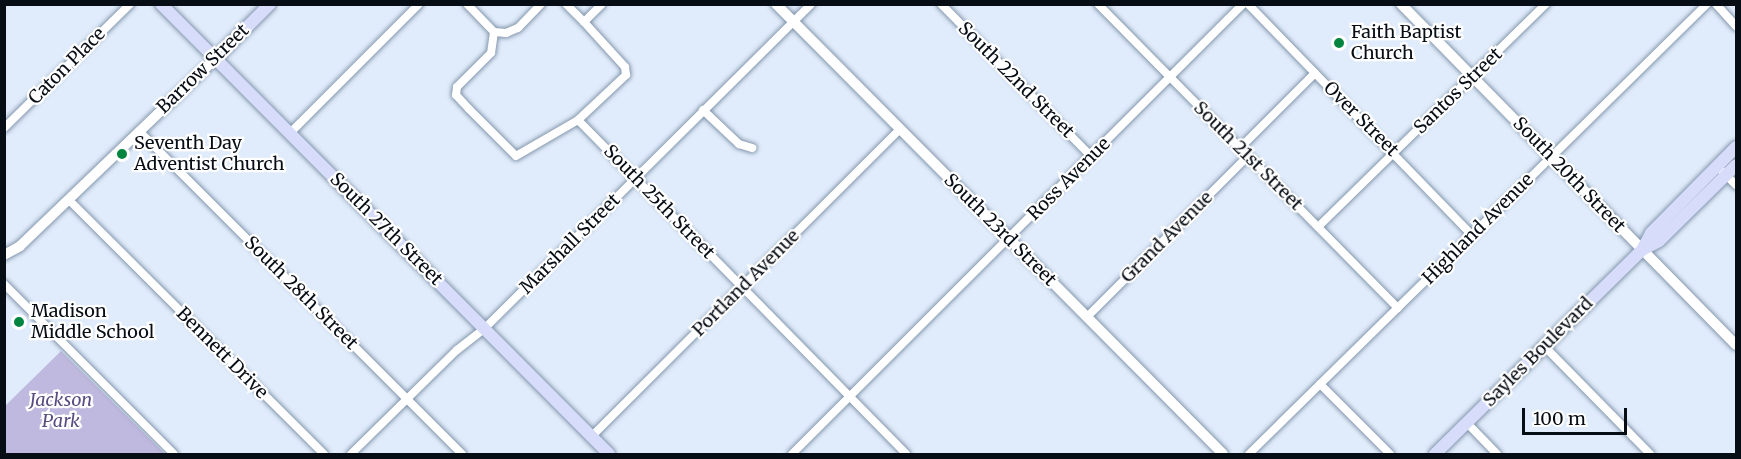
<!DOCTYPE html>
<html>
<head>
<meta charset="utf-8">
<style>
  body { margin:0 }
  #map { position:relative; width:1741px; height:459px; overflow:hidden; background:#e0ecfb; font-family:Merriweather,serif }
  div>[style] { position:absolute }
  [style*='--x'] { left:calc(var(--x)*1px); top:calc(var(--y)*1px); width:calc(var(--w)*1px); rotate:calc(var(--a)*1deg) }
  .green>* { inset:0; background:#c0b9df }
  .roads { filter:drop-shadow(0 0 2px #8597ad) drop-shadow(0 0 2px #8597ad) }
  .minor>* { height:8px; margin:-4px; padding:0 4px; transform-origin:4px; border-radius:4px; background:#fff }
  .tertiary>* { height:10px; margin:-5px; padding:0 5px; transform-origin:5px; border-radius:5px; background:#fff }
  .secondary>* { height:12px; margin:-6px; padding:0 6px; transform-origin:6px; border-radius:6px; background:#d6dcfa }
  .dots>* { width:16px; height:16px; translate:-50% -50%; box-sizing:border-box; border:3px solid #fff; border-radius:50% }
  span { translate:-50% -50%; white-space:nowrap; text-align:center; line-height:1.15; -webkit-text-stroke:4.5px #fff; paint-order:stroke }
  .poi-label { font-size:18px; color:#070d15 }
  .left { translate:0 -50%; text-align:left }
  .street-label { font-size:18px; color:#070d15 }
  .park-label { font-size:18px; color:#594c82; font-style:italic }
  .frame { position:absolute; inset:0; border:6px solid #070d15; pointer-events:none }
  .scale { position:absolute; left:1522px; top:408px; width:105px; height:27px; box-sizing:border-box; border:3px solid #070d15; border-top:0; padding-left:8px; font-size:18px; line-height:21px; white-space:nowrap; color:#070d15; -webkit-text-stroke:4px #fff; paint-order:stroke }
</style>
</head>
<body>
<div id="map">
  <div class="green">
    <div style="clip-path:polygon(61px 351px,165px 454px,5px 454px,5px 406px)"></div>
  </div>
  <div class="roads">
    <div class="minor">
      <div style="--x:467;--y:4;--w:39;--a:46"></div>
      <div style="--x:494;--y:32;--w:12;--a:5"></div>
      <div style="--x:506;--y:33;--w:13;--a:-23"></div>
      <div style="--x:518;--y:28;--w:33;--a:-46"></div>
      <div style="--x:566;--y:4;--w:25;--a:45"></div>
      <div style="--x:941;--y:4;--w:214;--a:45.4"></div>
      <div style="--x:1098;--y:4;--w:427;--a:45.4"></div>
      <div style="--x:1248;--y:4;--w:322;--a:45.9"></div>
      <div style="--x:1716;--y:4;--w:30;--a:48"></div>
      <div style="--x:494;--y:32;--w:21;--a:98"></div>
      <div style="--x:491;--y:53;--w:48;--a:135"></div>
      <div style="--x:457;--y:87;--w:8;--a:97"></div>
      <div style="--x:456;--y:95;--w:19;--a:47"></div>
      <div style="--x:469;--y:109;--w:66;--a:45"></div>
      <div style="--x:516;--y:156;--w:72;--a:-30.1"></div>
      <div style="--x:578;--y:120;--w:468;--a:45.5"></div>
      <div style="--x:703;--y:110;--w:50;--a:43.4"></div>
      <div style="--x:739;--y:144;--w:14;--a:17"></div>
      <div style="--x:578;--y:120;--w:66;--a:-43.2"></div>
      <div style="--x:626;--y:75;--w:8;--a:-97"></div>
      <div style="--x:625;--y:67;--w:61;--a:-132.3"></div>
      <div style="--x:584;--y:22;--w:25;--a:-45"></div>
      <div style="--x:4;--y:128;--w:177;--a:-44.5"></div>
      <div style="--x:139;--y:131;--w:457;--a:45"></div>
      <div style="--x:290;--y:133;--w:182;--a:-45"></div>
      <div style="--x:1240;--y:148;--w:106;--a:-45"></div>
      <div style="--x:1717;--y:166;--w:27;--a:45"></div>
      <div style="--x:69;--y:200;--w:360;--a:44.9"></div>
      <div style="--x:1318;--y:227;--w:319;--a:-44.4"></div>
      <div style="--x:4;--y:284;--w:240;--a:45"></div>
      <div style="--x:1087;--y:317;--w:228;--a:-45"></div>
      <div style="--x:1543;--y:345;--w:153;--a:45.5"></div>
      <div style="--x:1320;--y:384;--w:99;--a:45"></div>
      <div style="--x:1467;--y:423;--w:43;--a:45.9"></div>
      <div style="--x:591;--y:437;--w:436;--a:-44.9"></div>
      <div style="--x:351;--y:454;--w:148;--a:-44.5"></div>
      <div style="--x:457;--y:350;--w:36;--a:-38"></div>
      <div style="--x:485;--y:328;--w:460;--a:-44.8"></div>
      <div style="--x:792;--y:454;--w:637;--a:-44.94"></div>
      <div style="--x:1249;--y:454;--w:642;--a:-44.5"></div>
    </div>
    <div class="tertiary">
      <div style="--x:776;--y:4;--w:634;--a:45.19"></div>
      <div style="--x:1401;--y:4;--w:478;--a:45.5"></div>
      <div style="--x:4;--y:255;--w:18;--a:-29"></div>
      <div style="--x:20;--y:246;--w:272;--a:-43.8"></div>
    </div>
    <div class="secondary">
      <div style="--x:161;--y:4;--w:635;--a:45.13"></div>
      <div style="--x:216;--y:58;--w:76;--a:-45"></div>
      <div style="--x:1642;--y:250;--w:19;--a:-62"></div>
      <div style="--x:1651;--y:233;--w:121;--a:-45.3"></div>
      <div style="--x:1435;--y:454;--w:291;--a:-44.6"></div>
      <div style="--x:1642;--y:250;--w:19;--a:-28"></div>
      <div style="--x:1659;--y:241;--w:108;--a:-44.6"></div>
    </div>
  </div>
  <div class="dots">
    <div style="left:1339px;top:43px;background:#008541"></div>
    <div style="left:122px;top:154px;background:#008541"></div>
    <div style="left:19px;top:322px;background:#008541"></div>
  </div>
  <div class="poi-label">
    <span class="left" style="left:1351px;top:43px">Faith Baptist<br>Church</span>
    <span class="left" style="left:134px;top:154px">Seventh Day<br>Adventist Church</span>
    <span class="left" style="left:31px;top:322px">Madison<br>Middle School</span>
  </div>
  <div class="street-label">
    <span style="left:67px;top:66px;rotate:-45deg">Caton Place</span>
    <span style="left:203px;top:69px;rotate:-44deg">Barrow Street</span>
    <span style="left:1016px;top:80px;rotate:45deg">South 22nd Street</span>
    <span style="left:1458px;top:91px;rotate:-44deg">Santos Street</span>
    <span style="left:1361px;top:119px;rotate:45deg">Over Street</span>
    <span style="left:1248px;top:156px;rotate:45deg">South 21st Street</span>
    <span style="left:1569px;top:175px;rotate:46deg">South 20th Street</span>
    <span style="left:1069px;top:179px;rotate:-45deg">Ross Avenue</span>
    <span style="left:659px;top:202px;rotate:46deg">South 25th Street</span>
    <span style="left:386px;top:229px;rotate:45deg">South 27th Street</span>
    <span style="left:1478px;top:229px;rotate:-45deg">Highland Avenue</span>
    <span style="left:1000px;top:230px;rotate:45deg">South 23rd Street</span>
    <span style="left:1167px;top:237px;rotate:-45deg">Grand Avenue</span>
    <span style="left:570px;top:244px;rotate:-45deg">Marshall Street</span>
    <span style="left:746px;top:283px;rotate:-45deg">Portland Avenue</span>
    <span style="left:301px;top:293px;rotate:45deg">South 28th Street</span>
    <span style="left:1538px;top:352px;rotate:-45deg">Sayles Boulevard</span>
    <span style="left:222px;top:353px;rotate:45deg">Bennett Drive</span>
  </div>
  <div class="park-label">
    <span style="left:61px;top:411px">Jackson<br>Park</span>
  </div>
  <div class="frame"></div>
  <div class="scale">100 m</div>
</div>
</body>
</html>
